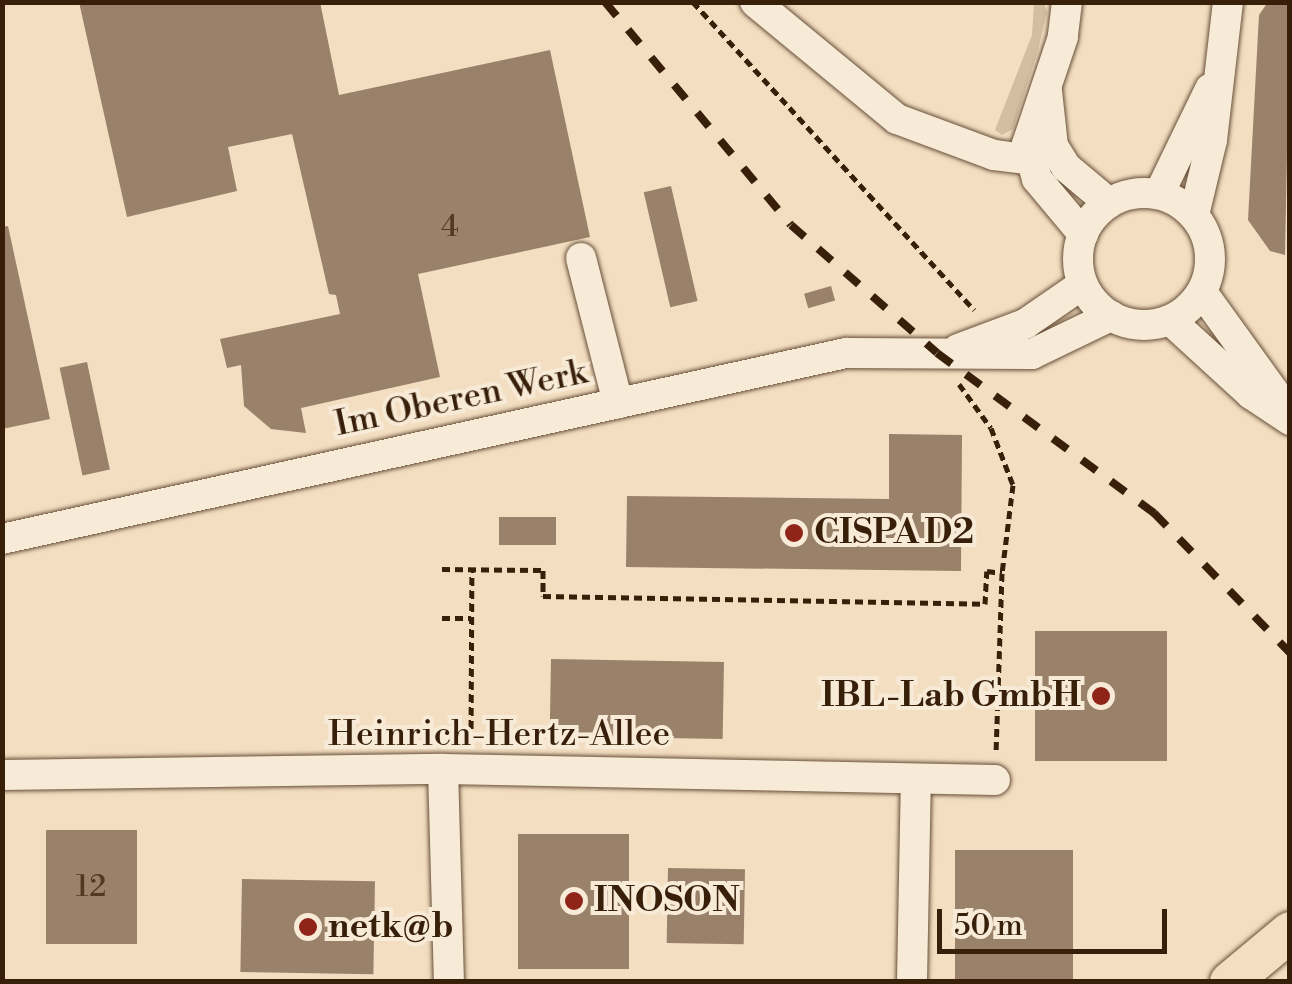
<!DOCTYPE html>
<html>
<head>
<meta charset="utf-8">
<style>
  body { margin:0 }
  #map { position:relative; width:1292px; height:984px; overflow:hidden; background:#f3dec1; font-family:"Libre Bodoni",serif }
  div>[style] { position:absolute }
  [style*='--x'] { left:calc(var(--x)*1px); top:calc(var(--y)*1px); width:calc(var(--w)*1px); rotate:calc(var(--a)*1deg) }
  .green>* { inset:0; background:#d3bea2 }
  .building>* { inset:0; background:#998269; transform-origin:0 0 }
  .path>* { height:5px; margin-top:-2.5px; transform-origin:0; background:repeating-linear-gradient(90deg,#381f0a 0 8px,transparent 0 13px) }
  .roads { filter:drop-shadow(0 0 2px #674f38) drop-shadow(0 0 2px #674f38) }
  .minor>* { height:30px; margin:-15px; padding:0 15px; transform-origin:15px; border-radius:15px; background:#f7ead7 }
  .minor>.ring { margin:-15px; padding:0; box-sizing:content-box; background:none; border:30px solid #f7ead7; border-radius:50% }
  .major>* { height:40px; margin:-20px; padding:0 20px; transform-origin:20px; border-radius:20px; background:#f3dec1 }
  .rail>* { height:8px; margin-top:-4px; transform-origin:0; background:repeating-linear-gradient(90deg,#381f0a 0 18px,transparent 0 36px) }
  .dots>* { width:28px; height:28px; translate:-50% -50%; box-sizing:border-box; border:5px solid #f7ead7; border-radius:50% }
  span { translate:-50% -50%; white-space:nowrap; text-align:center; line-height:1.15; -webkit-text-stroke:8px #f7ead7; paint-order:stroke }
  .number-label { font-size:30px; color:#503822 }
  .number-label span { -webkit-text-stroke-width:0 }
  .street-label { font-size:35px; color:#381f0a }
  .poi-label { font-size:35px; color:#381f0a; font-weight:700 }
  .left { translate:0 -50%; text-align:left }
  .right { translate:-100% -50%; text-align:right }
  .frame { position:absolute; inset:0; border:5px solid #381f0a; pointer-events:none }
  .scale { position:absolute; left:937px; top:909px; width:230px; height:45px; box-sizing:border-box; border:5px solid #381f0a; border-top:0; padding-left:12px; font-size:30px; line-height:35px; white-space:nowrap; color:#381f0a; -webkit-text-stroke:8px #f7ead7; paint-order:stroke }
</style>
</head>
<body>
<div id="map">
  <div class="green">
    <div style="clip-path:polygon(1034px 3px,1044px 3px,1047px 12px,1038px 50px,1013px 129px,1002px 135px,995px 130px,1032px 35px)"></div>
  </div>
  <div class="building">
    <div style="clip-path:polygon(79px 2px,320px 2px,339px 95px,550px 50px,590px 237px,418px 274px,440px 377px,301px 408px,306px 433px,271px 429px,244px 406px,241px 365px,227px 368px,220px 339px,340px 314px,336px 295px,329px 294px,292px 134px,228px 147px,237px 191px,127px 217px)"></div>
    <div style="clip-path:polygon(1268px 2px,1290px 2px,1285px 255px,1270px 251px,1248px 220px,1259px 15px)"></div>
    <div style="left:671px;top:186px;width:118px;height:28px;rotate:77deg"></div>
    <div style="clip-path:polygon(8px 226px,50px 419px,2px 429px,2px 227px)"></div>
    <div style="left:831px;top:286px;width:15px;height:28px;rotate:74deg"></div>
    <div style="left:87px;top:362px;width:110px;height:28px;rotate:78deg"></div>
    <div style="clip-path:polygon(889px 434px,962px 435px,961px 571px,626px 567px,627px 496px,889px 499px)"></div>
    <div style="left:499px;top:517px;width:57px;height:28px"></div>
    <div style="left:1035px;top:631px;width:132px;height:130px"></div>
    <div style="left:551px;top:659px;width:173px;height:77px;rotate:1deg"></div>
    <div style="left:46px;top:830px;width:91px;height:114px"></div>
    <div style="left:518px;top:834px;width:111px;height:135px"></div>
    <div style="left:955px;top:850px;width:118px;height:132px"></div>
    <div style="left:668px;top:868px;width:77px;height:75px;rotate:1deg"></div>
    <div style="left:242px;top:879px;width:133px;height:93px;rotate:1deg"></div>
  </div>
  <div class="path">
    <div style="--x:693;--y:2;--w:417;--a:47.6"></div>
    <div style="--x:959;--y:384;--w:54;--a:54"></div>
    <div style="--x:991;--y:428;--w:61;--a:68.9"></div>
    <div style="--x:1013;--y:485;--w:89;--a:97.1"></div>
    <div style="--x:1002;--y:573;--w:179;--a:91.9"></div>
    <div style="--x:442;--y:569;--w:101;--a:0.6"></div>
    <div style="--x:543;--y:570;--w:26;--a:90"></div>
    <div style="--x:543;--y:596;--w:442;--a:1"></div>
    <div style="--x:985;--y:604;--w:33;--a:-87"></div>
    <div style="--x:987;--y:571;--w:15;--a:8"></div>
    <div style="--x:442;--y:618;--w:29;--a:0"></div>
    <div style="--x:471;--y:741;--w:172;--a:-89.7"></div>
  </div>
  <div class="roads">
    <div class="minor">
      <div style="--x:755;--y:2;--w:184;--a:39.5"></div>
      <div style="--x:897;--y:119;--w:103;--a:20.4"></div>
      <div style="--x:994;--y:155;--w:35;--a:7"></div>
      <div style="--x:1067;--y:2;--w:35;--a:97"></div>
      <div style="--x:1063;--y:37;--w:113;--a:108.6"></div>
      <div style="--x:1027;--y:144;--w:36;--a:74"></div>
      <div style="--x:1037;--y:179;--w:72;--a:50.1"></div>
      <div style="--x:1047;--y:91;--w:55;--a:83.8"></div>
      <div style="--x:1053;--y:146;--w:25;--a:58"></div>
      <div style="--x:1066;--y:167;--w:56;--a:39.9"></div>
      <div class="ring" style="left:1078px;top:193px;width:102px;height:102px"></div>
      <div style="--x:1159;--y:194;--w:117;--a:-64.1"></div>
      <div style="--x:1194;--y:215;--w:77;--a:-76.5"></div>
      <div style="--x:1212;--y:140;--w:139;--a:-83.4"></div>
      <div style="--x:581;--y:258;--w:150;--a:75.7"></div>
      <div style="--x:1202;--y:292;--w:150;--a:54.2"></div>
      <div style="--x:1170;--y:320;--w:110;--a:42.4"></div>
      <div style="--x:1251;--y:394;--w:47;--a:33.7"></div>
      <div style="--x:958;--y:349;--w:72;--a:-20.5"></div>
      <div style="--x:1025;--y:324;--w:70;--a:-34.6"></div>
      <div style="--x:2;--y:539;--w:864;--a:-12.43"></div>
      <div style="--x:846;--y:353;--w:186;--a:0.3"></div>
      <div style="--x:1032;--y:354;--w:88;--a:-25.7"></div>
      <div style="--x:443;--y:769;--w:213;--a:88.4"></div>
      <div style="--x:2;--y:775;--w:441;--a:-0.8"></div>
      <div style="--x:443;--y:769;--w:552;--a:1.14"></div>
      <div style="--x:912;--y:982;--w:203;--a:-88.9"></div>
    </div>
    <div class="major">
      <div style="--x:1230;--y:982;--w:78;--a:-39.8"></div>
    </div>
  </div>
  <div class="rail">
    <div style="--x:605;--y:2;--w:290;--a:50.2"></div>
    <div style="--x:791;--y:225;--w:194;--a:41.2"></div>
    <div style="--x:937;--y:353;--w:270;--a:36.4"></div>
    <div style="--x:1154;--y:513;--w:195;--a:45.8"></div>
  </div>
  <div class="dots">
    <div style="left:794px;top:533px;background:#8f2418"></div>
    <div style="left:1101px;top:696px;background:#8f2418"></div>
    <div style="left:574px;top:901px;background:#8f2418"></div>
    <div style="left:308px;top:927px;background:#8f2418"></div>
  </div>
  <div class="number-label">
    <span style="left:450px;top:227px">4</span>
    <span style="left:91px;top:887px">12</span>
  </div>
  <div class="street-label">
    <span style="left:461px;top:399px;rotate:-12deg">Im Oberen Werk</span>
    <span style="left:499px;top:735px">Heinrich-Hertz-Allee</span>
  </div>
  <div class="poi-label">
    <span class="left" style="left:814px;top:533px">CISPA D2</span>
    <span class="right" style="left:1081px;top:696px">IBL-Lab GmbH</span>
    <span class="left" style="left:594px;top:901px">INOSON</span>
    <span class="left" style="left:328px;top:927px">netk@b</span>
  </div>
  <div class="frame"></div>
  <div class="scale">50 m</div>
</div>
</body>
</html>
